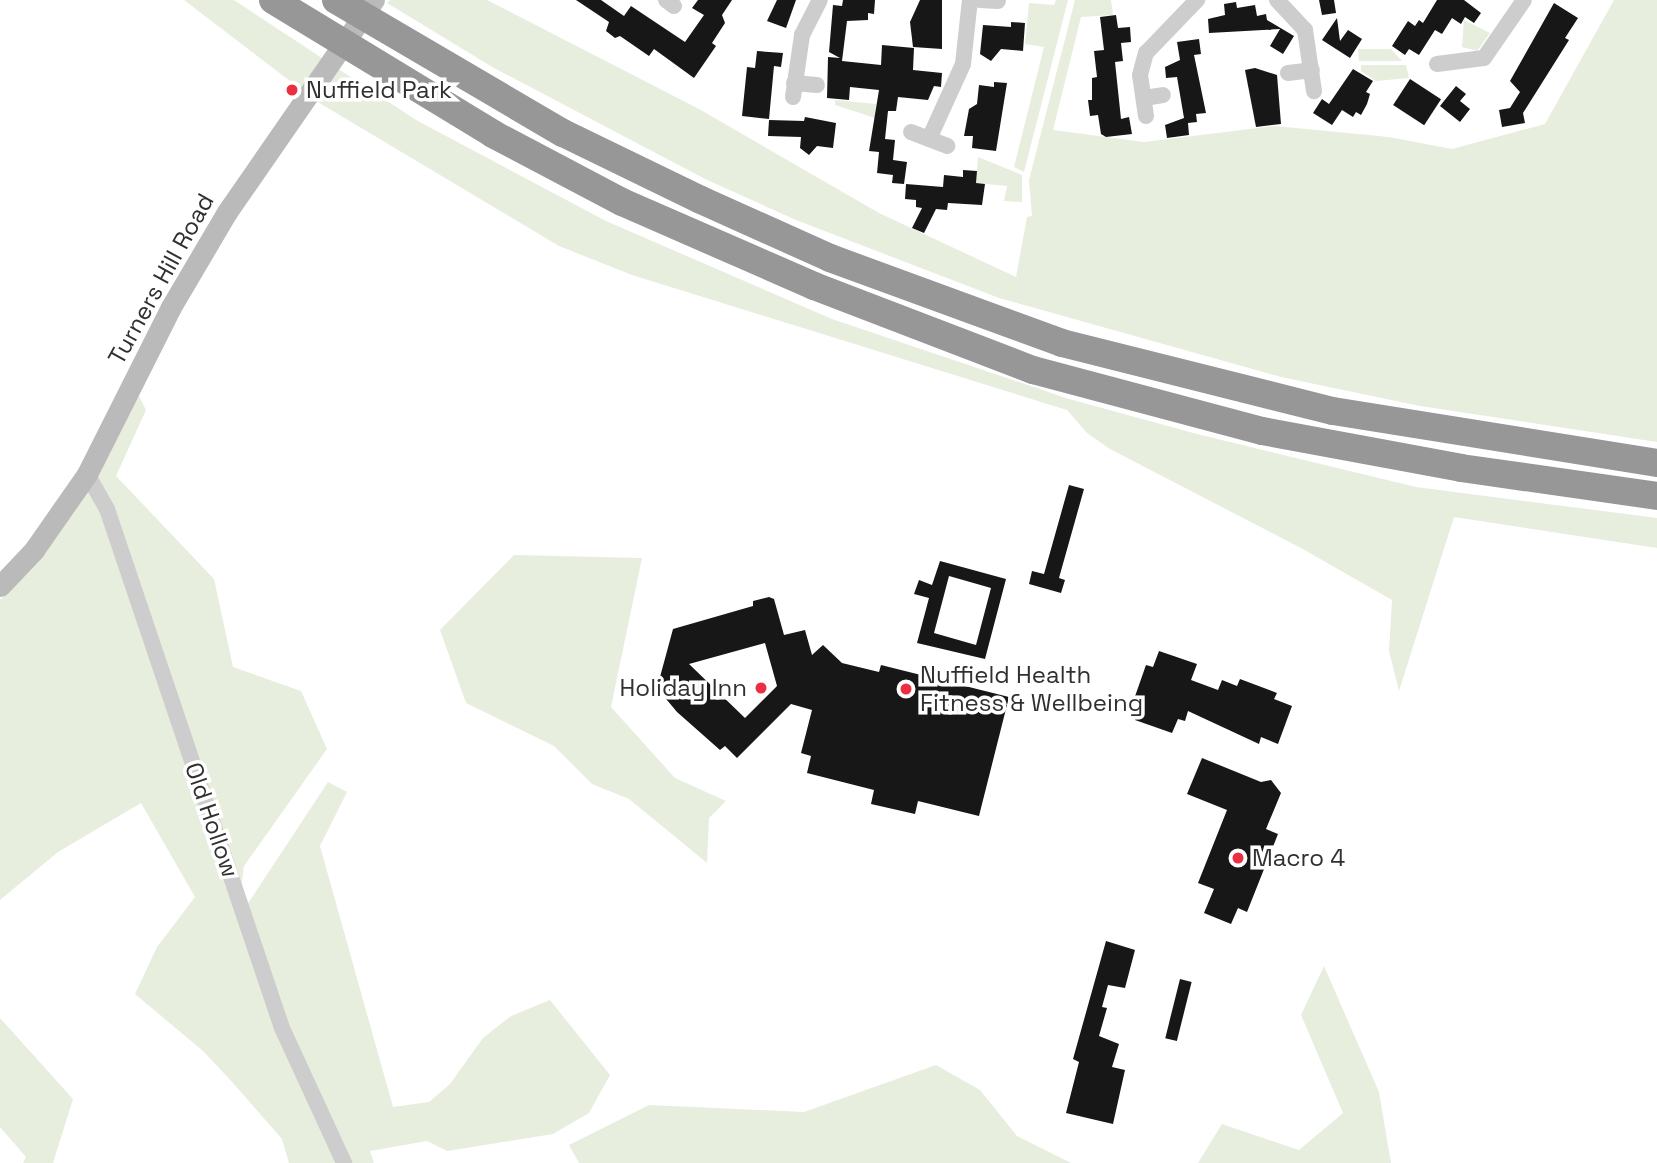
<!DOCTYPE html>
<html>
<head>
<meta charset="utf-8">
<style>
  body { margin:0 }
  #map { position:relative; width:1657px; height:1163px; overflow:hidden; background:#fff; font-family:"Space Grotesk",sans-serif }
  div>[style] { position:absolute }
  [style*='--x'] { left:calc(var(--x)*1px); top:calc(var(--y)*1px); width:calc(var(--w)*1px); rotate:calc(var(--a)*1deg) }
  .green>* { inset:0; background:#e7eede }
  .building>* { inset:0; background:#171717; transform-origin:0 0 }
  .street>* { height:16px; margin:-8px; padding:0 8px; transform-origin:8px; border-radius:8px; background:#cdcdcd }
  .secondary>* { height:21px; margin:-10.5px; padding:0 10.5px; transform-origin:10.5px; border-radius:10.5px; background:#bababa }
  .highway>* { height:28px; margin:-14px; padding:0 14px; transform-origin:14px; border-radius:14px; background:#979797 }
  .dots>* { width:19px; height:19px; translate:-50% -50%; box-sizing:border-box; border:4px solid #fff; border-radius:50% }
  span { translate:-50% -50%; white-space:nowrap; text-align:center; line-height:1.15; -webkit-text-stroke:7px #fff; paint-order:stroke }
  .poi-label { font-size:24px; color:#303030 }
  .left { translate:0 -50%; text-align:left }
  .right { translate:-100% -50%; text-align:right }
  .street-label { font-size:24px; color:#303030 }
</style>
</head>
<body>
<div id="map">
  <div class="green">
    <div style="clip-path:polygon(184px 0,234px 0,416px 120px,606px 221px,832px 319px,1069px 399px,1197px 434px,1416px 487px,1657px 518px,1657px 548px,1454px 517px,1399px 691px,1389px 651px,1392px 600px,1301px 548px,1110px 449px,1087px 433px,1067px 410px,632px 275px,559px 246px,316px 101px)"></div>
    <div style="clip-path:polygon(390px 0,487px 0,699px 109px,879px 213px,1016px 277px,1027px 217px,1032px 216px,1029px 180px,1075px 0,1111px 0,1113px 15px,1081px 17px,1053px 130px,1144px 142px,1275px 126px,1389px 137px,1452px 149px,1545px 124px,1614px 0,1657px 0,1657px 442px,1420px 406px,1281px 377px,999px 298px,796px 220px,705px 179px,494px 68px,387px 3px)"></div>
    <div style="clip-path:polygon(1056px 0,1068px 0,1024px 172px,1014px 167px,1044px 47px,1025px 44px,1029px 3px,1054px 5px)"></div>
    <div style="clip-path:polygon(1464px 20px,1490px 33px,1477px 51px,1462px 47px)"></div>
    <div style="clip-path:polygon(1358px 49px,1391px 49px,1402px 61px,1359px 61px)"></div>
    <div style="clip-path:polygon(1361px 65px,1406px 65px,1409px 78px,1376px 81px,1361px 71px)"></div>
    <div style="clip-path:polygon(835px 100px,876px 104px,875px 118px,835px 105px)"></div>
    <div style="clip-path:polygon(978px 157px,1022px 175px,1022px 202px,1004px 201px,1007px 186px,976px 183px)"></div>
    <div style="clip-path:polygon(138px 394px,146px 410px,116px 476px,214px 579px,233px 667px,301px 691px,327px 749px,244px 866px,237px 920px,328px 782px,347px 792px,320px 846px,393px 1107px,429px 1102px,450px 1084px,483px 1038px,511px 1016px,550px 1000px,610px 1075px,589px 1113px,553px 1134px,447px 1151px,427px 1141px,370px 1151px,374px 1163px,289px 1163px,282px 1139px,233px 1083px,203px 1051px,135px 994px,157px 947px,195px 897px,141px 803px,58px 852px,0 900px,0 600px,41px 558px)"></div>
    <div style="clip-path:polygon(514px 555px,642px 558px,611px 707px,675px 778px,726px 801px,709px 818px,707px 863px,629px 799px,592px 784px,554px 746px,466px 703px,440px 630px)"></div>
    <div style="clip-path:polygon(1324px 966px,1379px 1092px,1391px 1163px,1198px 1163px,1222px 1124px,1299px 1150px,1343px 1113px,1301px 1015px)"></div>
    <div style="clip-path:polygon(0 1018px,73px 1099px,53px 1163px,23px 1163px,26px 1157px,0 1127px)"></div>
    <div style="clip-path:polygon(936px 1065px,980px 1090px,1017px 1136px,1071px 1163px,579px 1163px,569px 1145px,649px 1105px,804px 1112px)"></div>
  </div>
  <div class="building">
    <div style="clip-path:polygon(576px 0,601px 0,624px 16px,631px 6px,685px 42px,704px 15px,692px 8px,698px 0,732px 0,722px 15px,725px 23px,712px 43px,716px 46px,694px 78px,654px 49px,649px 56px,620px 36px,615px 38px,606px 31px,609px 22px)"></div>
    <div style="clip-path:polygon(777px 0,796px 0,786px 28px,767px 21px)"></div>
    <div style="clip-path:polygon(843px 0,875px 0,874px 14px,868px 13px,868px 20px,847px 21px,842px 61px,881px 65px,882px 45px,914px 48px,913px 70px,942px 73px,941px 87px,934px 86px,928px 100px,898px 97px,896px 111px,888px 111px,885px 139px,895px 140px,893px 160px,907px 162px,904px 184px,892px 183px,893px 175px,877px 173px,879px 152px,869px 151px,879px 90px,850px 87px,849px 100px,827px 98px,828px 57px,840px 58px,829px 52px,833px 5px,842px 6px)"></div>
    <div style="clip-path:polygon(920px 0,942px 0,942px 49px,913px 47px,910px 22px)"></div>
    <div style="clip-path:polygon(1319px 0,1334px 0,1336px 13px,1322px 15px)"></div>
    <div style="clip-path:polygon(1437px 0,1464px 0,1481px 13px,1474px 23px,1465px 17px,1461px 24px,1452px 18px,1442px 34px,1435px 30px,1419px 55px,1409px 49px,1405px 55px,1392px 46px,1408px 21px,1415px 26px,1419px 20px,1423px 23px)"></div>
    <div style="clip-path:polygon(1236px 2px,1237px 8px,1255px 5px,1257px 16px,1266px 14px,1267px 20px,1294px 36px,1283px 54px,1270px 46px,1280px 29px,1209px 33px,1208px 19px,1225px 15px,1224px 4px)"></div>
    <div style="clip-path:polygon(1554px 3px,1578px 18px,1565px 38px,1569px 40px,1523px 113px,1525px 123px,1502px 127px,1499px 110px,1510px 108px,1520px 92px,1510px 81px)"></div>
    <div style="clip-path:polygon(1116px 15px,1118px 28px,1130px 27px,1131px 42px,1121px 43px,1123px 61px,1115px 62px,1121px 119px,1129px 117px,1132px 134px,1106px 137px,1101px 134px,1098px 115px,1090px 116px,1088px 100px,1092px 100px,1092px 78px,1097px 77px,1094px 51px,1104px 50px,1100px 17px)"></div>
    <div style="clip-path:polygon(1337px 18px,1340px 41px,1348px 30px,1362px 39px,1350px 58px,1322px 40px)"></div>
    <div style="clip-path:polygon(1011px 22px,1025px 23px,1023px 51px,1001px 49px,991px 61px,980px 54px,983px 25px,1011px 27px)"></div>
    <div style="clip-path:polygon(1199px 39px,1201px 54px,1194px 55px,1206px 113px,1196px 114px,1197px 122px,1188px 123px,1189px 135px,1167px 138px,1165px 125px,1184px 118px,1177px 77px,1166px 78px,1165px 67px,1180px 60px,1177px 42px)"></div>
    <div style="clip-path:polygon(757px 51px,783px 53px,781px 67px,774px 66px,769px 119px,742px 116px,747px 67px,755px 68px)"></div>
    <div style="clip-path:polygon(1255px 68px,1277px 75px,1281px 124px,1256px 127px,1245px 70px)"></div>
    <div style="clip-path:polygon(1353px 69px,1373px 81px,1366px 92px,1370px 94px,1367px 104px,1361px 115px,1356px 112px,1353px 117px,1342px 110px,1332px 125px,1313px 113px,1322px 99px,1329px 104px)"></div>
    <div style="left:1410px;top:79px;width:37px;height:31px;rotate:33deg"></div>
    <div style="clip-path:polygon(994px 82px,1007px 83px,996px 151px,972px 148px,973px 136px,964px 136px,969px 109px,977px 104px,979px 85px,994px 87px)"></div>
    <div style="clip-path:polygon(1456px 86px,1466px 94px,1460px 101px,1470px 109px,1460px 122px,1440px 106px)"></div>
    <div style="clip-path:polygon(805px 117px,836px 123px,833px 148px,817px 146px,809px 155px,800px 148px,801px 137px,768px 136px,769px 120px,804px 121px)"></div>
    <div style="clip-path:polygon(963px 170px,977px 171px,976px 183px,985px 184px,982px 205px,948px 203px,947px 210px,936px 209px,924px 233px,912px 228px,922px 208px,916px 207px,916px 200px,905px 199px,906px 184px,943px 187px,944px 175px,963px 177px)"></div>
    <div style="clip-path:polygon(1069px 485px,1084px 489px,1059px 578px,1065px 580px,1061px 593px,1029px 584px,1032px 571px,1044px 574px)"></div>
    <div style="clip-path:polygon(evenodd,940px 561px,1006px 579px,985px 659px,917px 643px,929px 598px,914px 594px,919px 580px,932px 585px,940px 561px,949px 576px,991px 588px,976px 645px,934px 633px,949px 576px)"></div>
    <div style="clip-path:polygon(evenodd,769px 597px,774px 599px,784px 635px,805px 630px,812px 655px,823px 645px,842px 663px,879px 672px,881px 665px,1009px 697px,979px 816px,918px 801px,915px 814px,871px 804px,874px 790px,807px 773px,811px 756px,801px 753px,812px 710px,791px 704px,737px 758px,725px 746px,720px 750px,677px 712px,657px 688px,673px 629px,753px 606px,753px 601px,769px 597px,765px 643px,777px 686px,745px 718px,689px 664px,765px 643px)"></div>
    <div style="clip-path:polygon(1159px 651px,1197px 664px,1191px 680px,1218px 690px,1222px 680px,1237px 686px,1240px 679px,1277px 693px,1274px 699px,1292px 706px,1278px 744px,1261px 737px,1259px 744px,1188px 711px,1185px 721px,1178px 719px,1172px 733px,1135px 720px,1140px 704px,1133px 702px,1146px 665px,1153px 667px)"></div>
    <div style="clip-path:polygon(1202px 758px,1261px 782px,1271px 780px,1281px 793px,1266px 829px,1278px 834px,1247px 912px,1238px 908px,1231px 924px,1204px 913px,1214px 889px,1198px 883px,1227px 810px,1187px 794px)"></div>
    <div style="clip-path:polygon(1106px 941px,1135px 950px,1125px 988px,1108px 985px,1102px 1007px,1107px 1008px,1099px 1036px,1119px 1044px,1112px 1067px,1125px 1070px,1113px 1124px,1066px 1113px,1079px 1062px,1073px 1059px)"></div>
    <div style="left:1180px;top:979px;width:12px;height:61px;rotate:14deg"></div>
  </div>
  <div class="street">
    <div style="--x:666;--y:0;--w:10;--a:37"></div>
    <div style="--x:980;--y:0;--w:18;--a:3"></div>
    <div style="--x:1277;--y:0;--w:41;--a:47"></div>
    <div style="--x:1305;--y:30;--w:62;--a:81.6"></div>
    <div style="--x:1437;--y:64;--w:47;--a:-7.3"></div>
    <div style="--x:1484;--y:58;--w:70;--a:-55.4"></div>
    <div style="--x:1288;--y:73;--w:24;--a:-7"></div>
    <div style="--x:794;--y:83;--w:23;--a:5"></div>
    <div style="--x:793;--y:97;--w:63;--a:-81.7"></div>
    <div style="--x:802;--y:35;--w:39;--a:-63"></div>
    <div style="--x:1144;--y:98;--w:19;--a:-9"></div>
    <div style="--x:1146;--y:116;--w:41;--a:-98.3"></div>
    <div style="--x:1140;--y:75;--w:23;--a:-75"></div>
    <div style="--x:1146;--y:53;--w:74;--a:-46.1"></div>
    <div style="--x:911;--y:132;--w:39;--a:21"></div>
    <div style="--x:929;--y:139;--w:82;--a:-65.6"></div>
    <div style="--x:963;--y:64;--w:64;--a:-83.8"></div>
    <div style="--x:87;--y:474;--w:40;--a:60.3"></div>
    <div style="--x:107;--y:509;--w:548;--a:71.37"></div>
    <div style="--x:282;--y:1028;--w:149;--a:65.3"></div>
  </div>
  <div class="secondary">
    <div style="--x:0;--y:586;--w:50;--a:-46.6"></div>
    <div style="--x:34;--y:550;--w:93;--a:-55.1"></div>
    <div style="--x:87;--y:474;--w:187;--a:-63.3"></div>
    <div style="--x:171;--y:307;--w:110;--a:-59.5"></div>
    <div style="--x:227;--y:212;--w:258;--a:-55.3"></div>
  </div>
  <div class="highway">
    <div style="--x:273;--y:0;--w:258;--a:31.3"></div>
    <div style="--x:493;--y:134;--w:146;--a:27.8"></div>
    <div style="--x:622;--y:202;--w:210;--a:23.6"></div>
    <div style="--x:814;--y:286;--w:235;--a:21"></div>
    <div style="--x:1033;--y:370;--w:237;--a:14.9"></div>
    <div style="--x:1262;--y:431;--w:202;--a:10.5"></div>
    <div style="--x:1461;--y:468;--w:198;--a:8.1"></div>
    <div style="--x:336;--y:0;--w:263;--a:30.4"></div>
    <div style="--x:563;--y:133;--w:153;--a:25.9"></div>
    <div style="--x:701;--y:200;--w:141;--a:24.2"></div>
    <div style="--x:830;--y:258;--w:247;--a:20.1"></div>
    <div style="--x:1062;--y:343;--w:279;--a:14.1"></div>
    <div style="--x:1333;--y:411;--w:328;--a:9.1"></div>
  </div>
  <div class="dots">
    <div style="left:292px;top:90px;background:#ec2e42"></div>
    <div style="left:761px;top:688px;background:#ec2e42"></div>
    <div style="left:906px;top:689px;background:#ec2e42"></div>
    <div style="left:1238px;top:858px;background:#ec2e42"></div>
  </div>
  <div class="poi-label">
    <span class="left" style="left:306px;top:90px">Nuffield Park</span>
    <span class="left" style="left:920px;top:689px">Nuffield Health<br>Fitness &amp; Wellbeing</span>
    <span class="right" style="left:747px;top:688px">Holiday Inn</span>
    <span class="left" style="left:1252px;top:858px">Macro 4</span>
  </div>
  <div class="street-label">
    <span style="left:161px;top:279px;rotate:-61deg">Turners Hill Road</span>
    <span style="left:212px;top:820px;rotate:71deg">Old Hollow</span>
  </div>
</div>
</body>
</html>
